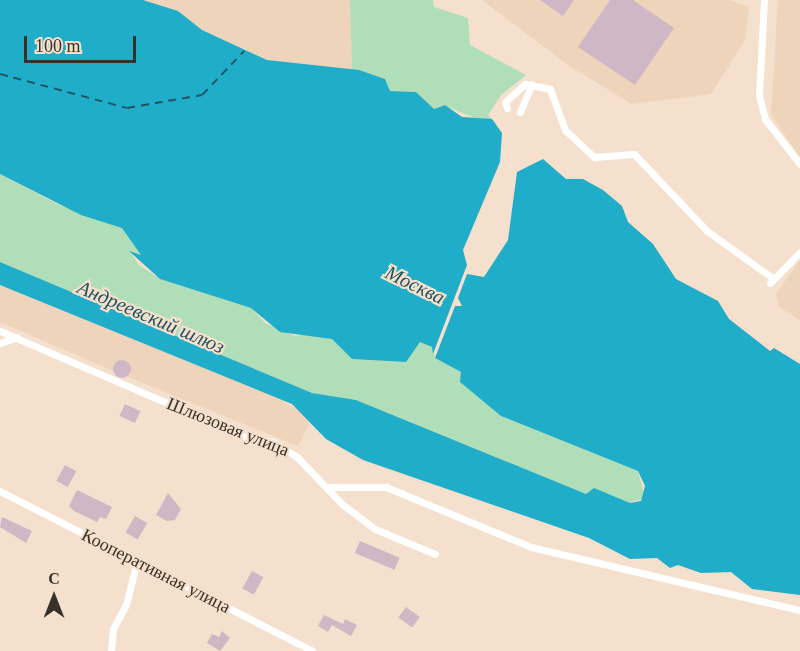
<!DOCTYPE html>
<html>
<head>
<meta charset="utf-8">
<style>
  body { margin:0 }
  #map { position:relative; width:800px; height:651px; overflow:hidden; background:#f4e0cc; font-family:"Times New Roman",serif }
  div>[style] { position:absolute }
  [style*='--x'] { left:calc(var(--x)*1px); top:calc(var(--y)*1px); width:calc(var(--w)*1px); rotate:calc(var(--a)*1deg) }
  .built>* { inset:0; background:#edd4bb }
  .green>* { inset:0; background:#afdeb9 }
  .water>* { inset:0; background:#1fadc9 }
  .ferry>* { height:1.5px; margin-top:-0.75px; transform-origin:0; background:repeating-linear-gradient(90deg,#1f5461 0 8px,transparent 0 14px) }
  .building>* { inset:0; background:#d0b7c5; transform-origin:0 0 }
  .round { border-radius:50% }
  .street>* { height:7px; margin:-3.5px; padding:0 3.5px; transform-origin:3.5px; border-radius:3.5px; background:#fff }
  span { translate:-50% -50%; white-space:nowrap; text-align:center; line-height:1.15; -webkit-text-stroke:4.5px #f4e0cc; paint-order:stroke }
  .street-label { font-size:18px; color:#39322a }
  .water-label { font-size:20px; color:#1f5461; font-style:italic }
  .north { position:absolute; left:24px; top:567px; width:60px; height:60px; -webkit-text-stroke:4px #f4e0cc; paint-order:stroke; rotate:0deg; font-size:16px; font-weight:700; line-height:24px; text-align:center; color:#39322a }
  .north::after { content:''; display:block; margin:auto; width:21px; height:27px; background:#39322a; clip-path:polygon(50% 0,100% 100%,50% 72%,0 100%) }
  .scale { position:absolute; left:24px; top:36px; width:112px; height:27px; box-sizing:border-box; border:3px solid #39322a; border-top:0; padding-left:8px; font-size:18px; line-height:21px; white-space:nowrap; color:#39322a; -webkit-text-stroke:4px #f4e0cc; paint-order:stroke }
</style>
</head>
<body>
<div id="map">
  <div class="built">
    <div style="clip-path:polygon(143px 0,350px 0,352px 70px,268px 60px,202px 30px,178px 11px)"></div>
    <div style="clip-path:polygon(482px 0,730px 0,749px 7px,745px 40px,711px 94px,632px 104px,571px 67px)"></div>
    <div style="clip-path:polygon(778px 0,800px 0,800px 157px,771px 114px)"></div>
    <div style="clip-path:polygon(800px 260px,800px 320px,779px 307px,776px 294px)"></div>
    <div style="clip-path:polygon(0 285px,279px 398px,312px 419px,298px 446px,111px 370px,0 322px)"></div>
  </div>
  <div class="green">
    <div style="clip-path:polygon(350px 0,433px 0,434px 7px,468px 18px,470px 45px,526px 75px,501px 95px,488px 115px,492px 119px,482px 121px,443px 105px,434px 109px,416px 92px,389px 91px,352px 70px)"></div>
    <div style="clip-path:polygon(0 174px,57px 204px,122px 227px,138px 245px,141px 256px,130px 252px,139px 265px,160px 279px,251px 308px,265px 323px,295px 336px,311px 333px,332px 339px,353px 359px,405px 362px,420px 341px,432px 347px,435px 358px,461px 372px,501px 416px,638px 471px,645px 498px,629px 503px,593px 490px,586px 494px,356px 400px,312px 393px,0 262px)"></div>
  </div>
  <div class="water">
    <div style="clip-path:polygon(0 0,143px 0,178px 11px,202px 30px,267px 60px,359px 70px,385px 79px,390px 91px,416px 92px,434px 109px,445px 105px,462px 117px,492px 119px,502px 133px,500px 162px,463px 250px,467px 265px,433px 354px,432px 347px,420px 342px,406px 362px,352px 359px,332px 339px,280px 332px,251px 308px,160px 279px,129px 251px,141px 255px,122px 228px,81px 215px,0 174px)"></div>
    <div style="clip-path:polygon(543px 159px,566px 179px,583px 179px,603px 190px,622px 206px,628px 222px,653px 244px,676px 279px,718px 301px,729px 319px,770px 351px,774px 348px,800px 364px,800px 595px,752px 589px,731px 572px,701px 573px,678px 565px,670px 568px,657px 558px,630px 559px,589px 538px,363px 460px,326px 439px,292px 404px,0 285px,0 262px,312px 393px,356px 400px,586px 494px,594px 488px,630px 503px,641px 501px,645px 486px,638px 471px,501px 416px,460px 382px,461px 372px,435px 358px,455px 306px,462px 306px,458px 298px,467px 274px,484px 277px,508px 240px,517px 172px)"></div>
  </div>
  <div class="ferry">
    <div style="--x:0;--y:74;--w:131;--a:15"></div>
    <div style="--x:127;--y:108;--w:76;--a:-9.8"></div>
    <div style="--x:202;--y:95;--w:61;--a:-46.3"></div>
  </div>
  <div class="building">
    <div style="clip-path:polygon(540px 0,574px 0,563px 16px)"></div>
    <div style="clip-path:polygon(610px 0,633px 0,674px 28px,635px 85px,578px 47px)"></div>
    <div class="round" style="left:113px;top:360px;width:18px;height:18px"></div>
    <div style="left:125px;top:404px;width:17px;height:13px;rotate:25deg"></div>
    <div style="left:65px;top:465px;width:13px;height:18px;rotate:29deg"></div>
    <div style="clip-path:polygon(77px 490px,112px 507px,106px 519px,100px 517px,97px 522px,74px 511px,69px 506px)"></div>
    <div style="clip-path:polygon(168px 493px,181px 509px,175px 520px,167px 521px,156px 515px)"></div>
    <div style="left:135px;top:516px;width:14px;height:19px;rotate:30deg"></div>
    <div style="clip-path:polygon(2px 517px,32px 531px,26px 543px,0 527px)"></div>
    <div style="left:360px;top:541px;width:43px;height:13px;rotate:23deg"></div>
    <div style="left:252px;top:571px;width:13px;height:20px;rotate:29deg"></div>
    <div style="left:406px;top:607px;width:17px;height:13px;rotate:36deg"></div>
    <div style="clip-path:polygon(324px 615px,343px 624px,345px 619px,357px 625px,351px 636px,332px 625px,328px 632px,318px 626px)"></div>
    <div style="clip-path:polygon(222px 631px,230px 638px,220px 651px,207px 643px,212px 634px,219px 637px)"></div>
  </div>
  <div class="street">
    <div style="--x:764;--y:0;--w:95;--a:93"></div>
    <div style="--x:759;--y:95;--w:25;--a:76"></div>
    <div style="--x:765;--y:119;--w:57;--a:52.1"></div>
    <div style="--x:507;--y:108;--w:6;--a:-108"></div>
    <div style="--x:505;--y:102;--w:27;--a:-42"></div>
    <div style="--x:525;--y:84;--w:25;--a:11"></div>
    <div style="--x:550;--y:89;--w:44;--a:69.9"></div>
    <div style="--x:565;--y:130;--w:40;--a:43"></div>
    <div style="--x:594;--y:157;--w:40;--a:-4.3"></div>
    <div style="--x:634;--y:154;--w:106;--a:46.5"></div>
    <div style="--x:707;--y:231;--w:82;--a:35.6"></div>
    <div style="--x:520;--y:112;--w:30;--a:-67"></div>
    <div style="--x:770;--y:283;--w:43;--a:-45.9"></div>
    <div style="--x:0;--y:331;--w:271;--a:23.3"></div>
    <div style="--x:249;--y:438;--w:24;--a:9"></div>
    <div style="--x:273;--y:442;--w:28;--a:32"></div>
    <div style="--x:297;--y:457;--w:65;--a:46.2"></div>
    <div style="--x:342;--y:504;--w:41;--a:37.1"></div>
    <div style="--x:375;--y:529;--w:65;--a:22.6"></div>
    <div style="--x:0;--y:343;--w:18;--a:-19"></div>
    <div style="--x:326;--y:487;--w:60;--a:0"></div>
    <div style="--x:386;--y:487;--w:157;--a:22.5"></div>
    <div style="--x:531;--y:547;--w:276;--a:13.2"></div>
    <div style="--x:0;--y:491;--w:351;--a:27.1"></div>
    <div style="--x:111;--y:651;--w:22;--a:-85"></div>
    <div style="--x:113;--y:629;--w:27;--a:-62"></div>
    <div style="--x:126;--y:605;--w:45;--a:-76"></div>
  </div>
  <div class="street-label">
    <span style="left:228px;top:427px;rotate:22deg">Шлюзовая улица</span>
    <span style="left:156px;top:571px;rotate:27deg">Кооперативная улица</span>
  </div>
  <div class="water-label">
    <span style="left:415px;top:285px;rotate:26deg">Москва</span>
    <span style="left:151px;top:317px;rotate:23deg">Андреевский шлюз</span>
  </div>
  <div class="north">С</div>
  <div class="scale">100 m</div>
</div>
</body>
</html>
